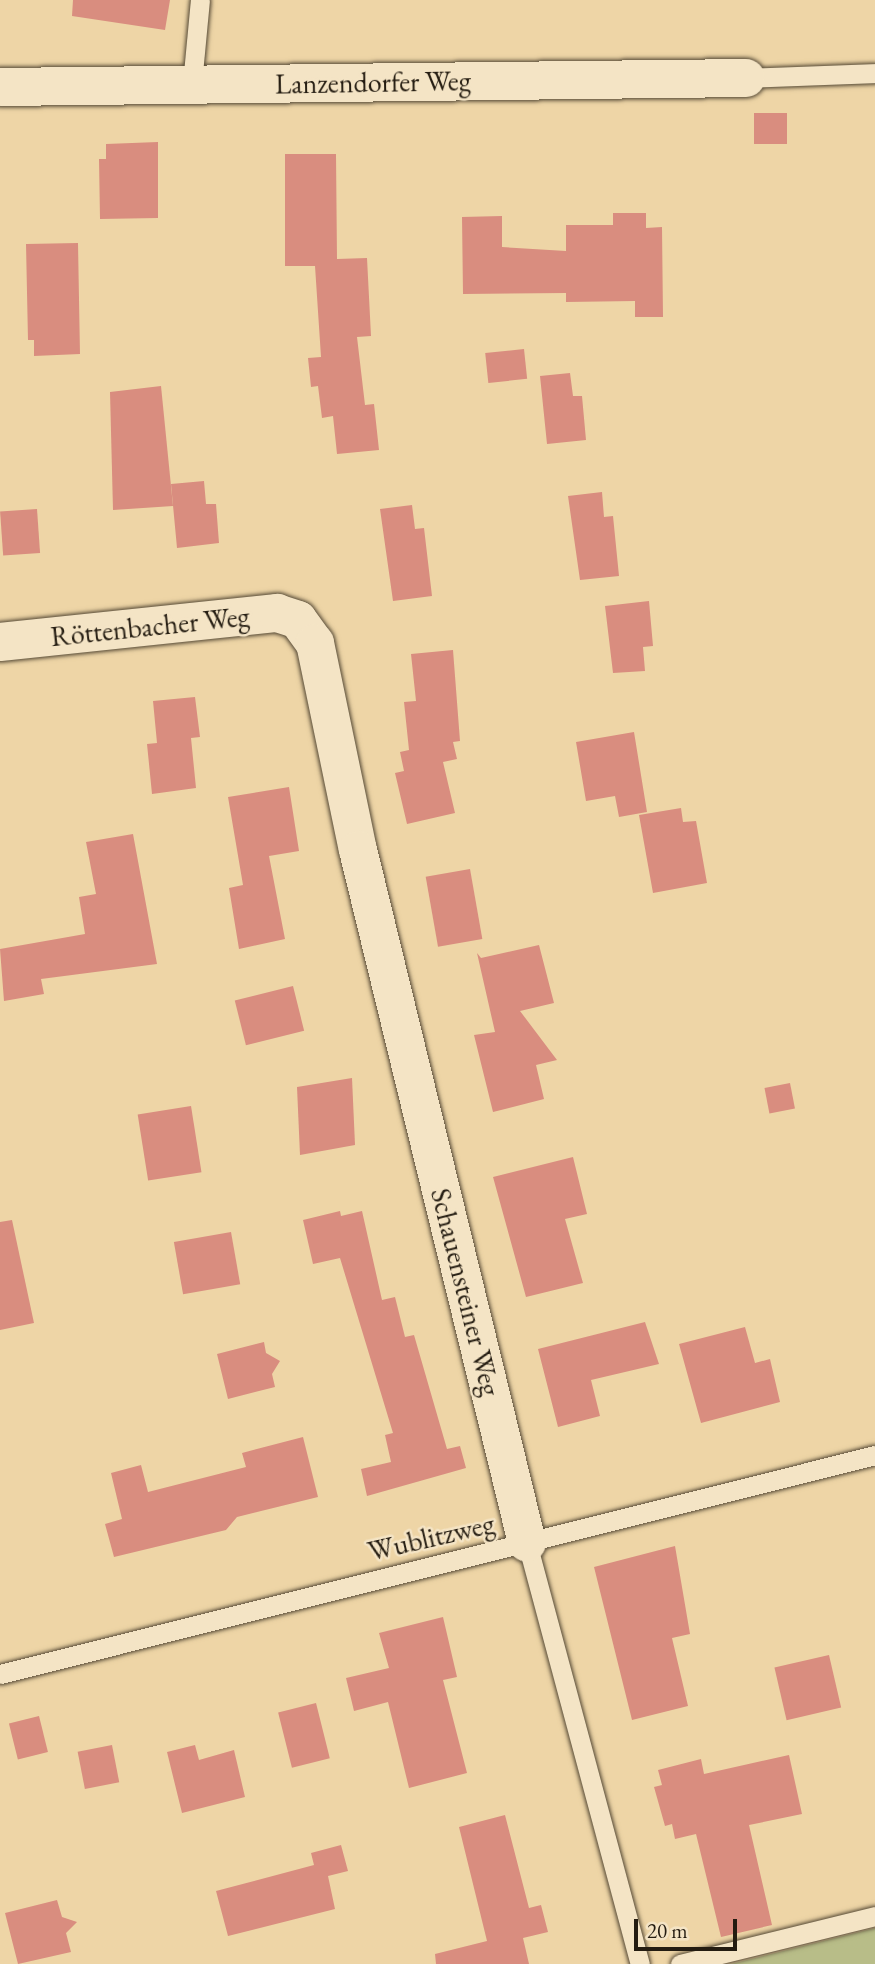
<!DOCTYPE html>
<html>
<head>
<meta charset="utf-8">
<style>
  body { margin:0 }
  #map { position:relative; width:875px; height:1964px; overflow:hidden; background:#eed5a6; font-family:"EB Garamond",serif }
  div>[style] { position:absolute }
  [style*='--x'] { left:calc(var(--x)*1px); top:calc(var(--y)*1px); width:calc(var(--w)*1px); rotate:calc(var(--a)*1deg) }
  .green>* { inset:0; background:#b8bd88 }
  .building>* { inset:0; background:#d98d7f; transform-origin:0 0 }
  .roads { filter:drop-shadow(0 0 2px #564a36) drop-shadow(0 0 2px #564a36) }
  .lane>* { height:19px; margin:-9.5px; padding:0 9.5px; transform-origin:9.5px; border-radius:9.5px; background:#f4e4c5 }
  .street>* { height:38px; margin:-19px; padding:0 19px; transform-origin:19px; border-radius:19px; background:#f4e4c5 }
  span { translate:-50% -50%; white-space:nowrap; text-align:center; line-height:1.15; -webkit-text-stroke:5px #f4e4c5; paint-order:stroke }
  .street-label { font-size:28px; color:#241c11 }
  .scale { position:absolute; left:634px; top:1919px; width:103px; height:32px; box-sizing:border-box; border:4px solid #241c11; border-top:0; padding-left:9px; font-size:21px; line-height:24px; white-space:nowrap; color:#241c11; -webkit-text-stroke:5px #f4e4c5; paint-order:stroke }
</style>
</head>
<body>
<div id="map">
  <div class="green">
    <div style="clip-path:polygon(875px 1928px,875px 1964px,731px 1964px)"></div>
  </div>
  <div class="building">
    <div style="clip-path:polygon(73px 0,170px 0,165px 30px,72px 16px)"></div>
    <div style="left:754px;top:113px;width:33px;height:31px"></div>
    <div style="clip-path:polygon(158px 142px,158px 218px,100px 219px,99px 159px,106px 159px,106px 144px)"></div>
    <div style="clip-path:polygon(285px 154px,336px 154px,337px 259px,367px 258px,371px 336px,357px 337px,365px 405px,374px 404px,379px 450px,337px 454px,333px 416px,322px 418px,318px 386px,311px 387px,308px 358px,321px 357px,315px 266px,285px 266px)"></div>
    <div style="clip-path:polygon(613px 213px,646px 213px,646px 228px,662px 227px,663px 317px,635px 317px,635px 301px,566px 302px,566px 293px,463px 294px,462px 217px,502px 216px,502px 247px,566px 251px,566px 225px,613px 225px)"></div>
    <div style="clip-path:polygon(78px 243px,80px 354px,34px 356px,34px 340px,28px 340px,26px 244px)"></div>
    <div style="left:524px;top:349px;width:30px;height:39px;rotate:84deg"></div>
    <div style="clip-path:polygon(570px 373px,573px 396px,582px 396px,586px 440px,547px 444px,540px 376px)"></div>
    <div style="clip-path:polygon(161px 386px,173px 506px,113px 510px,110px 392px)"></div>
    <div style="clip-path:polygon(204px 481px,206px 504px,216px 504px,219px 543px,177px 548px,171px 484px)"></div>
    <div style="clip-path:polygon(602px 492px,604px 517px,613px 516px,619px 576px,580px 580px,568px 496px)"></div>
    <div style="clip-path:polygon(412px 505px,415px 529px,424px 528px,432px 596px,393px 601px,380px 509px)"></div>
    <div style="left:37px;top:509px;width:44px;height:37px;rotate:86deg"></div>
    <div style="clip-path:polygon(649px 601px,653px 646px,643px 647px,645px 671px,613px 673px,605px 606px)"></div>
    <div style="clip-path:polygon(453px 650px,460px 741px,453px 742px,457px 759px,443px 762px,455px 813px,407px 824px,395px 773px,404px 771px,400px 752px,409px 750px,404px 702px,416px 701px,411px 654px)"></div>
    <div style="clip-path:polygon(195px 697px,200px 737px,191px 738px,196px 788px,152px 794px,147px 744px,157px 743px,153px 701px)"></div>
    <div style="clip-path:polygon(634px 732px,647px 812px,619px 817px,615px 796px,586px 801px,576px 742px)"></div>
    <div style="clip-path:polygon(289px 787px,299px 851px,269px 856px,285px 939px,239px 949px,229px 888px,243px 885px,228px 797px)"></div>
    <div style="clip-path:polygon(681px 808px,683px 822px,696px 821px,707px 883px,653px 893px,639px 815px)"></div>
    <div style="clip-path:polygon(133px 834px,157px 964px,41px 979px,44px 994px,4px 1001px,0 949px,85px 934px,79px 897px,96px 894px,86px 842px)"></div>
    <div style="left:470px;top:869px;width:71px;height:45px;rotate:80deg"></div>
    <div style="clip-path:polygon(539px 945px,554px 1003px,520px 1011px,557px 1060px,536px 1065px,544px 1099px,493px 1112px,474px 1035px,495px 1032px,477px 953px,481px 958px)"></div>
    <div style="left:293px;top:986px;width:46px;height:60px;rotate:76deg"></div>
    <div style="clip-path:polygon(352px 1078px,355px 1145px,300px 1155px,297px 1087px)"></div>
    <div style="left:790px;top:1083px;width:26px;height:26px;rotate:79deg"></div>
    <div style="left:191px;top:1106px;width:67px;height:54px;rotate:81deg"></div>
    <div style="clip-path:polygon(573px 1157px,587px 1214px,565px 1219px,583px 1283px,526px 1297px,493px 1177px)"></div>
    <div style="clip-path:polygon(340px 1211px,341px 1216px,362px 1211px,382px 1300px,395px 1297px,405px 1337px,414px 1335px,447px 1449px,460px 1446px,466px 1468px,367px 1496px,361px 1469px,391px 1462px,385px 1435px,393px 1433px,340px 1258px,313px 1264px,303px 1220px)"></div>
    <div style="clip-path:polygon(12px 1220px,34px 1323px,0 1330px,0 1222px)"></div>
    <div style="left:231px;top:1232px;width:53px;height:58px;rotate:80deg"></div>
    <div style="clip-path:polygon(645px 1322px,659px 1364px,591px 1380px,600px 1416px,558px 1427px,538px 1349px)"></div>
    <div style="clip-path:polygon(745px 1327px,755px 1363px,770px 1359px,780px 1402px,701px 1423px,679px 1344px)"></div>
    <div style="clip-path:polygon(264px 1342px,266px 1353px,280px 1361px,272px 1374px,275px 1387px,228px 1399px,217px 1354px)"></div>
    <div style="clip-path:polygon(303px 1437px,318px 1497px,237px 1517px,226px 1530px,114px 1557px,105px 1524px,122px 1519px,111px 1473px,141px 1465px,148px 1492px,246px 1467px,242px 1453px)"></div>
    <div style="clip-path:polygon(675px 1546px,690px 1634px,672px 1638px,688px 1706px,632px 1720px,594px 1567px)"></div>
    <div style="clip-path:polygon(443px 1617px,457px 1677px,443px 1680px,467px 1773px,409px 1788px,388px 1702px,354px 1711px,346px 1678px,389px 1668px,379px 1633px)"></div>
    <div style="left:829px;top:1655px;width:54px;height:56px;rotate:77deg"></div>
    <div style="left:316px;top:1703px;width:57px;height:39px;rotate:76deg"></div>
    <div style="left:39px;top:1716px;width:37px;height:31px;rotate:76deg"></div>
    <div style="left:112px;top:1745px;width:38px;height:35px;rotate:79deg"></div>
    <div style="clip-path:polygon(195px 1745px,199px 1760px,234px 1750px,245px 1797px,182px 1813px,167px 1752px)"></div>
    <div style="clip-path:polygon(789px 1755px,802px 1814px,749px 1825px,772px 1925px,721px 1937px,696px 1834px,675px 1839px,672px 1824px,665px 1826px,654px 1787px,662px 1785px,658px 1770px,701px 1759px,704px 1774px)"></div>
    <div style="clip-path:polygon(505px 1815px,529px 1908px,541px 1905px,548px 1932px,523px 1938px,529px 1964px,436px 1964px,435px 1954px,487px 1941px,459px 1827px)"></div>
    <div style="clip-path:polygon(341px 1845px,348px 1871px,328px 1876px,335px 1909px,228px 1936px,216px 1891px,314px 1865px,311px 1853px)"></div>
    <div style="clip-path:polygon(57px 1900px,62px 1917px,77px 1922px,66px 1933px,71px 1952px,18px 1964px,5px 1913px)"></div>
  </div>
  <div class="roads">
    <div class="lane">
      <div style="--x:746;--y:78;--w:129;--a:-2.2"></div>
      <div style="--x:192;--y:84;--w:84;--a:-84.6"></div>
      <div style="--x:527;--y:1543;--w:436;--a:75"></div>
      <div style="--x:0;--y:1674;--w:902;--a:-14.05"></div>
      <div style="--x:680;--y:1964;--w:201;--a:-13.8"></div>
    </div>
    <div class="street">
      <div style="--x:0;--y:87;--w:746;--a:-0.69"></div>
      <div style="--x:0;--y:642;--w:279;--a:-6"></div>
      <div style="--x:277;--y:613;--w:22;--a:18"></div>
      <div style="--x:298;--y:620;--w:29;--a:54"></div>
      <div style="--x:315;--y:643;--w:211;--a:78.3"></div>
      <div style="--x:358;--y:850;--w:713;--a:76.29"></div>
    </div>
  </div>
  <div class="street-label">
    <span style="left:373px;top:82px;rotate:-1deg">Lanzendorfer Weg</span>
    <span style="left:150px;top:626px;rotate:-6deg">Röttenbacher Weg</span>
    <span style="left:466px;top:1292px;rotate:76deg">Schauensteiner Weg</span>
    <span style="left:431px;top:1537px;rotate:-13deg">Wublitzweg</span>
  </div>
  <div class="scale">20 m</div>
</div>
</body>
</html>
